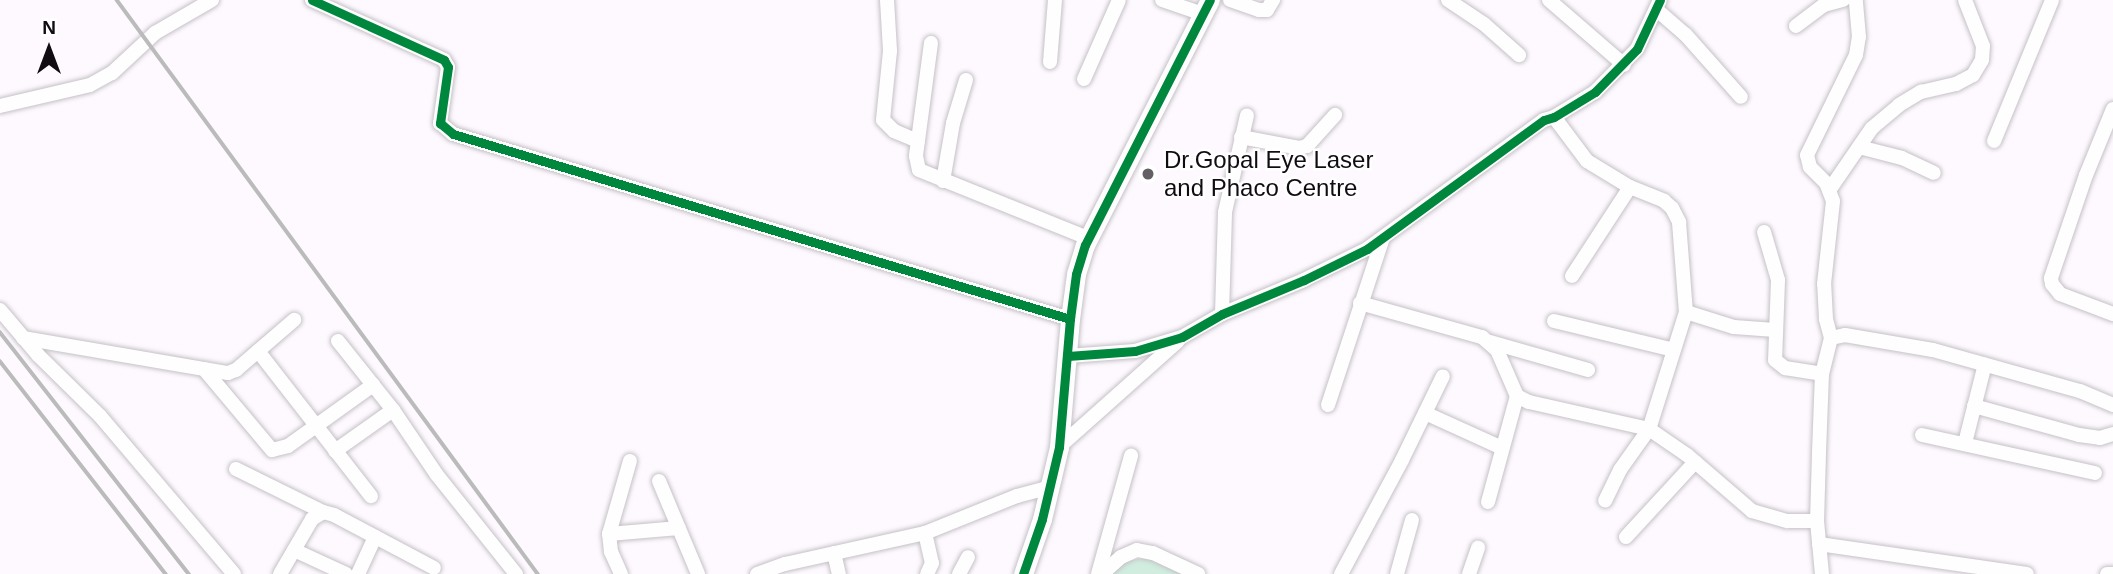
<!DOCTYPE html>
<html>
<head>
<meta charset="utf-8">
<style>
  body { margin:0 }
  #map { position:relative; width:2113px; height:574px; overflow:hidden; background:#fdf9fe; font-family:Arial,sans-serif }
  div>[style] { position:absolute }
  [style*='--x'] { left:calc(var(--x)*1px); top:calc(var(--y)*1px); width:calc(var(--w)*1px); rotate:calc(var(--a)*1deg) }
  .green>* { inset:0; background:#d0eddf }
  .roads { filter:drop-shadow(0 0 2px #c5c1c6) drop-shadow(0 0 2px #c5c1c6) }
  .street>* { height:14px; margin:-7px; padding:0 7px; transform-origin:7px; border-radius:7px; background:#fffeff }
  .secondary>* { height:19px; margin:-9.5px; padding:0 9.5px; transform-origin:9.5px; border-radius:9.5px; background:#fffeff }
  .rail>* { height:3.5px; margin:-1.75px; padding:0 1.75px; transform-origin:1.75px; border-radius:1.75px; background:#bcbbbc }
  .cycleway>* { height:9px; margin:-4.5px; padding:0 4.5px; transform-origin:4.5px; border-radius:4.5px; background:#00873e }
  .dots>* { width:19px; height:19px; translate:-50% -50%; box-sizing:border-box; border:4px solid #fff; border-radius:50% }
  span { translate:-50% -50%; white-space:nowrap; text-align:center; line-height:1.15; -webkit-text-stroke:5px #fff; paint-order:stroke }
  .poi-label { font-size:24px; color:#110c12 }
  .left { translate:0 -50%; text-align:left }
  .north { position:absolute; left:14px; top:14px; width:70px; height:70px; -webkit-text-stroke:5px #fff; paint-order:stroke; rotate:0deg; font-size:19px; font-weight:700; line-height:28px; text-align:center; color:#110c12 }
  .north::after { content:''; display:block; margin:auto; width:24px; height:32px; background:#110c12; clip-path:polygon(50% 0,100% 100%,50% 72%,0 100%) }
</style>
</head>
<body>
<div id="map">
  <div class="green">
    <div style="clip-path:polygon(1146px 558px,1182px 574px,1110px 574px,1126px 561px)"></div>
  </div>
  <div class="roads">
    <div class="street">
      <div style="--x:312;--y:0;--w:145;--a:24.4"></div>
      <div style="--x:444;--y:60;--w:8;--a:60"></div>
      <div style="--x:448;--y:67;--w:57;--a:98.1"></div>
      <div style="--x:440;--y:123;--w:17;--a:40"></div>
      <div style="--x:453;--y:134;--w:644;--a:16.69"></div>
      <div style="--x:887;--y:0;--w:51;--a:86.6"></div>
      <div style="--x:890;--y:51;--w:69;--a:95.8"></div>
      <div style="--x:883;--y:120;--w:16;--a:45"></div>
      <div style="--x:894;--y:131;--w:26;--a:23"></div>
      <div style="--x:1162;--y:0;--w:43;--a:18.9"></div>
      <div style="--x:1230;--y:0;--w:31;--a:19"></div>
      <div style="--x:1259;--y:10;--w:8;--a:0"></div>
      <div style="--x:1267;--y:10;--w:12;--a:-59"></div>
      <div style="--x:1448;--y:0;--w:43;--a:33.7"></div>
      <div style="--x:1484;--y:24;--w:47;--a:41.5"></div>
      <div style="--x:1549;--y:0;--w:99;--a:40.9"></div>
      <div style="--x:1657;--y:10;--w:37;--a:41"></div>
      <div style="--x:1685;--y:34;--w:84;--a:48.4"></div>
      <div style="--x:1796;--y:26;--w:35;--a:-37"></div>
      <div style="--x:1824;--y:5;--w:20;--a:-15"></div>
      <div style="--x:931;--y:43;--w:114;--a:97.6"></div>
      <div style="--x:916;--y:156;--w:14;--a:78"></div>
      <div style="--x:919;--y:170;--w:182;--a:21.9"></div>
      <div style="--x:1050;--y:62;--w:62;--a:-85.4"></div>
      <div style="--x:1084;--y:79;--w:86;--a:-66.1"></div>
      <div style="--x:0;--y:106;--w:92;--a:-13.1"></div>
      <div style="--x:90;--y:85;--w:25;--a:-29"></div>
      <div style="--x:112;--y:73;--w:59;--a:-42.9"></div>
      <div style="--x:155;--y:33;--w:66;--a:-30.1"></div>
      <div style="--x:2113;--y:109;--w:71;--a:112.2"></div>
      <div style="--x:2086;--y:175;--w:109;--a:108.8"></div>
      <div style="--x:2051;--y:278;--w:6;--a:81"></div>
      <div style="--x:2052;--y:284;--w:13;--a:51"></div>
      <div style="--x:2060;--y:294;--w:57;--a:20.7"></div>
      <div style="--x:1554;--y:117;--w:55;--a:53.1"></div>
      <div style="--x:1587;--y:161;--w:50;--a:31.2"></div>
      <div style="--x:1630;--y:187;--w:37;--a:22"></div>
      <div style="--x:1664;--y:201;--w:11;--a:41"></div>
      <div style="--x:1672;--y:208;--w:16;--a:63"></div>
      <div style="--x:1679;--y:222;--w:90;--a:85.6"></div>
      <div style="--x:1686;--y:312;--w:123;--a:107.5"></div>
      <div style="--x:1649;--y:429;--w:50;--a:125.3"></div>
      <div style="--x:1620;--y:470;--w:34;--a:116"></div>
      <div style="--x:1241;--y:137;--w:59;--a:10.7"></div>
      <div style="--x:1299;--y:148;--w:8;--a:-14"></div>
      <div style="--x:1307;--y:146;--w:42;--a:-47.9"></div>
      <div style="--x:1994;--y:141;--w:152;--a:-67.6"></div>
      <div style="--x:1859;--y:147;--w:44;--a:14.3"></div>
      <div style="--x:1902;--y:158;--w:35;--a:25"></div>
      <div style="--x:943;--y:181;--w:59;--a:-80.2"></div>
      <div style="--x:953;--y:123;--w:45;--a:-73.2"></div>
      <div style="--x:1830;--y:189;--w:74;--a:-55.5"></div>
      <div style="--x:1872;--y:128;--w:35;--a:-40"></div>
      <div style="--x:1899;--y:105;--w:26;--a:-31"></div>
      <div style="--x:1921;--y:92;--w:36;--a:-13"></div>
      <div style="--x:1956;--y:84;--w:19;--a:-28"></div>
      <div style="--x:1973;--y:75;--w:17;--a:-59"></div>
      <div style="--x:1982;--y:60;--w:14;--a:-86"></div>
      <div style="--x:1983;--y:46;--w:49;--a:-111.4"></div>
      <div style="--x:1764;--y:232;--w:50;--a:73.7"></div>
      <div style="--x:1778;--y:280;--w:80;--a:92.1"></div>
      <div style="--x:1775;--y:360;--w:13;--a:39"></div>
      <div style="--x:1785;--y:368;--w:37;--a:9"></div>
      <div style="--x:1572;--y:276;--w:106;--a:-56.9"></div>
      <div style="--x:1360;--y:303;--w:127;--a:15.6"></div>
      <div style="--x:1482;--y:337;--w:20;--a:41"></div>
      <div style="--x:1497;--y:350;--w:50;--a:66.5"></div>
      <div style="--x:1517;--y:396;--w:13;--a:27"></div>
      <div style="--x:1529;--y:402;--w:123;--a:12.7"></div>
      <div style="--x:1649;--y:429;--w:46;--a:34.4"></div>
      <div style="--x:1687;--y:455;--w:86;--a:40.7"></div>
      <div style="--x:1752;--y:511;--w:37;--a:16"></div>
      <div style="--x:1788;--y:521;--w:29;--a:0"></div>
      <div style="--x:0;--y:310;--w:59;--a:49.8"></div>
      <div style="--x:38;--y:355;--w:87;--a:44.5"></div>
      <div style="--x:100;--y:416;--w:207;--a:49.7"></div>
      <div style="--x:1686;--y:312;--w:50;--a:17.4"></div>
      <div style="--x:1734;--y:327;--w:41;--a:4.2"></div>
      <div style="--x:1222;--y:314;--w:102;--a:-88.3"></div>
      <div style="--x:1225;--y:212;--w:99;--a:-77.2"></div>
      <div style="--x:1554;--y:321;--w:123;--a:13.6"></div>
      <div style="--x:23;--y:338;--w:208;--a:9.7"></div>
      <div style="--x:228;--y:373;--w:9;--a:-21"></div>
      <div style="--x:236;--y:370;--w:77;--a:-40.8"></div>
      <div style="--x:1831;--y:338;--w:20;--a:-105"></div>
      <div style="--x:1826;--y:319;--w:35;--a:-93"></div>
      <div style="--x:1824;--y:284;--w:83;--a:-83.8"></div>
      <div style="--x:1833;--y:201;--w:19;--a:-111"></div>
      <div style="--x:1826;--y:183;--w:23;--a:-135"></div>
      <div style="--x:1810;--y:167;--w:12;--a:-104"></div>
      <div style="--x:1807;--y:155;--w:111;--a:-63.9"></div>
      <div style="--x:1856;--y:55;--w:18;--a:-81"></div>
      <div style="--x:1859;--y:37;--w:37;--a:-95"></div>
      <div style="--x:338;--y:341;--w:88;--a:51.4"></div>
      <div style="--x:393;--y:410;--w:78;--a:55.9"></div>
      <div style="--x:437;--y:475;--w:127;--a:51.4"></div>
      <div style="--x:1490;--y:342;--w:102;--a:15.9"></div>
      <div style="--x:258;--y:351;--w:184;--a:52.1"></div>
      <div style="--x:1068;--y:356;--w:67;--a:-4.3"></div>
      <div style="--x:1135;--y:351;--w:49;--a:-16.6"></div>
      <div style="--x:1182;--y:337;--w:46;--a:-29.9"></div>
      <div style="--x:1222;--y:314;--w:89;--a:-22.5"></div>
      <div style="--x:1304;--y:280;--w:70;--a:-26.2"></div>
      <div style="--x:1367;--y:249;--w:219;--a:-36.1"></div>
      <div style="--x:1544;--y:120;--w:10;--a:-17"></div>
      <div style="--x:1554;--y:117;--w:48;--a:-31.4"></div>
      <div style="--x:1595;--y:92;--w:60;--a:-45.7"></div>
      <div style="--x:1637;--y:49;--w:54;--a:-64.9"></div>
      <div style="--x:204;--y:369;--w:106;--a:50"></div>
      <div style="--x:272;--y:450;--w:16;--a:-14"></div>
      <div style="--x:288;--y:446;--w:105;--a:-35.7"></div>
      <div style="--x:1328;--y:405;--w:176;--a:-71.8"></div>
      <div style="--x:1974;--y:406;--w:109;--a:15.4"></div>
      <div style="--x:2079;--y:435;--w:21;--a:8"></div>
      <div style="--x:2100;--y:438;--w:14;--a:-17"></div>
      <div style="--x:1425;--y:413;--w:85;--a:24.4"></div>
      <div style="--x:1922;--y:435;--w:177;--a:12.4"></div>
      <div style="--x:1965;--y:443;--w:81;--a:-75.8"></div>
      <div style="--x:1059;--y:447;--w:159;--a:-41.7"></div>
      <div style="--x:335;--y:451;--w:71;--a:-35.3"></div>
      <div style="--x:236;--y:469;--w:97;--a:26.3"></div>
      <div style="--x:659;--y:481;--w:101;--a:67.2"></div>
      <div style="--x:1488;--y:502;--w:110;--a:-74.7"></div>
      <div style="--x:925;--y:533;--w:31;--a:77"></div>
      <div style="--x:932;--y:563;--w:12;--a:114"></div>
      <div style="--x:609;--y:534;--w:70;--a:-4.9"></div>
      <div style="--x:1626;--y:537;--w:102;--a:-47.4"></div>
      <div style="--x:1819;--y:544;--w:210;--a:8.2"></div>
      <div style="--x:294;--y:550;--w:57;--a:24.8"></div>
      <div style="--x:834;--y:553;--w:22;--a:77"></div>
      <div style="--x:280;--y:574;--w:64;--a:-59.8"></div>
      <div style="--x:312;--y:519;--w:13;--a:-32"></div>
      <div style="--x:323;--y:512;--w:11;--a:15"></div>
      <div style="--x:334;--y:515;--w:113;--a:27.9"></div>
      <div style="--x:358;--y:574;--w:41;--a:-65.3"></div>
      <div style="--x:621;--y:574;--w:24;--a:-114"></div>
      <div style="--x:611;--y:552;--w:18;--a:-96"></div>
      <div style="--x:609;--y:534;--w:76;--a:-74"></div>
      <div style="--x:757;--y:574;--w:30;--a:-20"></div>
      <div style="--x:785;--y:564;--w:143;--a:-12.5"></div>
      <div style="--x:925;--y:533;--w:99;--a:-21.9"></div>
      <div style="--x:1017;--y:496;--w:35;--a:-15"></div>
      <div style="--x:959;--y:574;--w:19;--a:-62"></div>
      <div style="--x:1098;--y:574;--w:123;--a:-74.4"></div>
      <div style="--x:1102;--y:574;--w:25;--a:-42"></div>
      <div style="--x:1121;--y:557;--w:17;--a:-24"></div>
      <div style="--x:1137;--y:550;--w:16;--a:11"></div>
      <div style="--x:1153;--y:553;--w:50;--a:25"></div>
      <div style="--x:1341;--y:574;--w:129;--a:-61.8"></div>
      <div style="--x:1402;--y:460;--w:93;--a:-64"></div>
      <div style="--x:1397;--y:574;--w:56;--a:-74.5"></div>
      <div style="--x:1469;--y:574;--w:28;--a:-71"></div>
      <div style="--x:1822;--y:574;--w:53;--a:-95.4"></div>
      <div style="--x:1817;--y:521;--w:69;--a:-88.3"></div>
      <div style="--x:1819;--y:452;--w:78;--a:-87.8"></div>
      <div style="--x:1822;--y:374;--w:37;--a:-76"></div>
      <div style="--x:1831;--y:338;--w:14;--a:-12"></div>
      <div style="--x:1845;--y:335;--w:89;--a:9.7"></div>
      <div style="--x:1933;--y:350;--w:153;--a:15.6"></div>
      <div style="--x:2080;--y:391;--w:36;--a:23"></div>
      <div style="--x:2107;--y:574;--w:6;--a:0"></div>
    </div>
    <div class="secondary">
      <div style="--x:1023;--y:574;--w:58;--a:-70.9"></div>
      <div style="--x:1042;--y:519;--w:74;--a:-76.7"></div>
      <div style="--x:1059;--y:447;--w:128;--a:-85.1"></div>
      <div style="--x:1070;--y:319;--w:45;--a:-82.4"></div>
      <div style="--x:1076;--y:274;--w:30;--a:-73"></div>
      <div style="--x:1085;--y:245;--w:275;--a:-63"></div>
    </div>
  </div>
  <div class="rail">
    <div style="--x:117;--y:0;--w:712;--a:53.74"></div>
    <div style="--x:0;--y:332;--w:307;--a:52"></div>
    <div style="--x:0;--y:361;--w:270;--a:52.1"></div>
  </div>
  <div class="cycleway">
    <div style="--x:312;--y:0;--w:145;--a:24.4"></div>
    <div style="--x:444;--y:60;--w:8;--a:60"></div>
    <div style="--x:448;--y:67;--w:57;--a:98.1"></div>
    <div style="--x:440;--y:123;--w:17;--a:40"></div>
    <div style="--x:453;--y:134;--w:644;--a:16.69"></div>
    <div style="--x:1068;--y:356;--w:67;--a:-4.3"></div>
    <div style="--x:1135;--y:351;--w:49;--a:-16.6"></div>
    <div style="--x:1182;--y:337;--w:46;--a:-29.9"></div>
    <div style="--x:1222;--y:314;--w:89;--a:-22.5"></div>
    <div style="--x:1304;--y:280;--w:70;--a:-26.2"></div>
    <div style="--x:1367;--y:249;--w:219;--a:-36.1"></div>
    <div style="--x:1544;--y:120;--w:10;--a:-17"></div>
    <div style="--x:1554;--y:117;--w:48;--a:-31.4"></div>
    <div style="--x:1595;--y:92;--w:60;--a:-45.7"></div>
    <div style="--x:1637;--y:49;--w:54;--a:-64.9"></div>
    <div style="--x:1023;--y:574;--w:58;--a:-70.9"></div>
    <div style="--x:1042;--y:519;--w:74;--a:-76.7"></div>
    <div style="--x:1059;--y:447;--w:128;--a:-85.1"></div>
    <div style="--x:1070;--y:319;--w:45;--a:-82.4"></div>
    <div style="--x:1076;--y:274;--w:30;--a:-73"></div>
    <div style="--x:1085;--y:245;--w:275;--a:-63"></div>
  </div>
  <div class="dots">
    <div style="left:1148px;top:174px;background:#645f65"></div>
  </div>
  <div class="poi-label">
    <span class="left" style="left:1164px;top:174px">Dr.Gopal Eye Laser<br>and Phaco Centre</span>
  </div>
  <div class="north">N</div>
</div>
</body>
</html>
